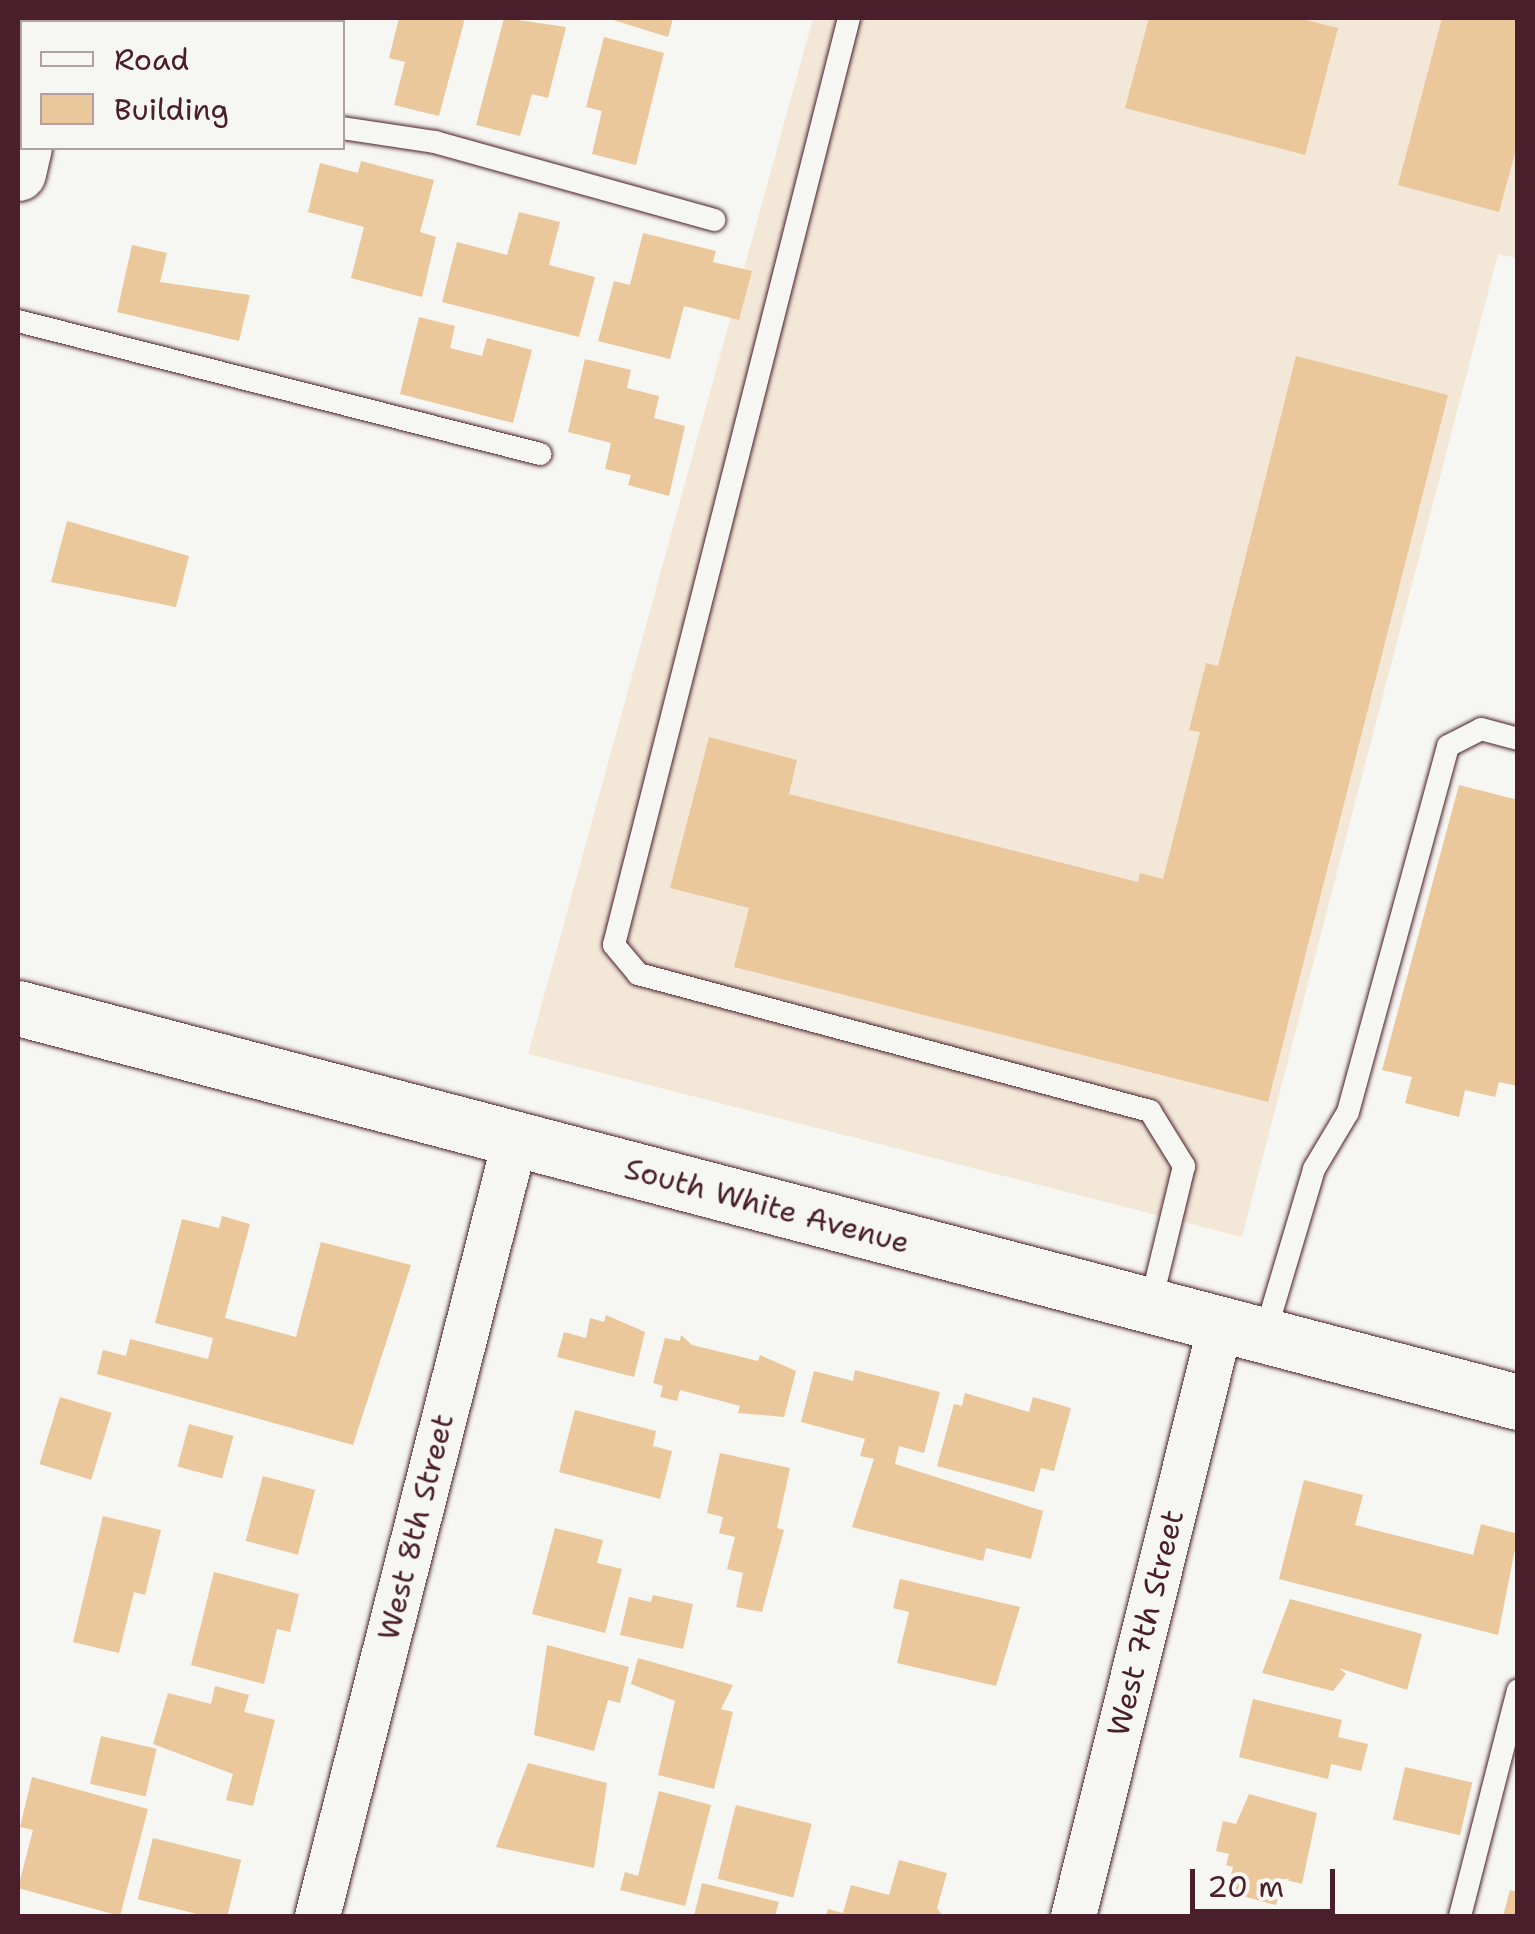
<!DOCTYPE html>
<html>
<head>
<meta charset="utf-8">
<style>
  body { margin:0 }
  #map { position:relative; width:1535px; height:1934px; overflow:hidden; background:#f6f6f2; font-family:"Shantell Sans",sans-serif }
  div>[style] { position:absolute }
  [style*='--x'] { left:calc(var(--x)*1px); top:calc(var(--y)*1px); width:calc(var(--w)*1px); rotate:calc(var(--a)*1deg) }
  .built>* { inset:0; background:#f3e8d8 }
  .building>* { inset:0; background:#ebc79c; transform-origin:0 0 }
  .roads { filter:drop-shadow(0 0 2px #4a1f2b) drop-shadow(0 0 2px #4a1f2b) }
  .lane>* { height:22px; margin:-11px; padding:0 11px; transform-origin:11px; border-radius:11px; background:#f6f6f2 }
  .street>* { height:45px; margin:-22.5px; padding:0 22.5px; transform-origin:22.5px; border-radius:22.5px; background:#f6f6f2 }
  .secondary>* { height:55px; margin:-27.5px; padding:0 27.5px; transform-origin:27.5px; border-radius:27.5px; background:#f6f6f2 }
  span { translate:-50% -50%; white-space:nowrap; text-align:center; line-height:1.15; -webkit-text-stroke:9px #f6f6f2; paint-order:stroke }
  .street-label { font-size:30px; color:#4a1f2b }
  .frame { position:absolute; inset:0; border:20px solid #4a1f2b; pointer-events:none }
  .legend { position:absolute; left:20px; top:20px; width:325px; height:130px; box-sizing:border-box; background:#f6f6f2; border:2px solid #b1a0a2; margin:0; padding:12px 18px; list-style:none; font-size:30px; color:#4a1f2b }
  .legend li { display:flex; align-items:center; gap:20px; height:50px }
  .legend b { width:50px; border:2px solid #b1a0a2 }
  .scale { position:absolute; left:1190px; top:1869px; width:145px; height:45px; box-sizing:border-box; border:5px solid #4a1f2b; border-top:0; padding-left:12px; font-size:30px; line-height:35px; white-space:nowrap; color:#4a1f2b; -webkit-text-stroke:8px #f6f6f2; paint-order:stroke }
</style>
</head>
<body>
<div id="map">
  <div class="built">
    <div style="clip-path:polygon(813px 18px,1517px 18px,1517px 258px,1498px 254px,1242px 1237px,528px 1054px)"></div>
  </div>
  <div class="building">
    <div style="clip-path:polygon(399px 18px,465px 18px,439px 116px,394px 105px,405px 62px,389px 58px)"></div>
    <div style="clip-path:polygon(504px 18px,566px 27px,548px 98px,532px 94px,520px 136px,476px 125px)"></div>
    <div style="clip-path:polygon(607px 18px,673px 18px,668px 37px)"></div>
    <div style="clip-path:polygon(1149px 18px,1298px 18px,1338px 28px,1305px 155px,1125px 108px)"></div>
    <div style="clip-path:polygon(1442px 18px,1518px 18px,1518px 142px,1499px 212px,1398px 185px)"></div>
    <div style="clip-path:polygon(604px 37px,664px 53px,636px 165px,592px 154px,602px 111px,586px 107px)"></div>
    <div style="clip-path:polygon(361px 161px,434px 180px,420px 232px,436px 237px,422px 297px,351px 278px,364px 227px,308px 212px,320px 163px,358px 173px)"></div>
    <div style="clip-path:polygon(519px 212px,560px 222px,549px 265px,595px 277px,579px 337px,442px 302px,457px 242px,507px 255px)"></div>
    <div style="clip-path:polygon(643px 233px,716px 251px,713px 262px,752px 271px,739px 320px,684px 306px,670px 359px,598px 341px,614px 281px,630px 285px)"></div>
    <div style="clip-path:polygon(132px 245px,167px 253px,160px 282px,250px 295px,239px 341px,117px 312px)"></div>
    <div style="clip-path:polygon(419px 317px,455px 326px,450px 348px,482px 356px,487px 338px,532px 350px,513px 423px,400px 394px)"></div>
    <div style="clip-path:polygon(1296px 356px,1448px 395px,1268px 1102px,734px 967px,749px 908px,670px 888px,709px 737px,797px 760px,789px 794px,1138px 882px,1140px 873px,1163px 879px,1200px 732px,1189px 730px,1206px 663px,1218px 666px)"></div>
    <div style="clip-path:polygon(585px 359px,631px 370px,627px 388px,659px 396px,654px 418px,685px 426px,669px 496px,628px 485px,631px 475px,605px 469px,611px 443px,568px 432px)"></div>
    <div style="clip-path:polygon(67px 521px,189px 556px,176px 607px,51px 582px)"></div>
    <div style="clip-path:polygon(1459px 785px,1518px 800px,1518px 1086px,1499px 1082px,1495px 1097px,1465px 1090px,1459px 1117px,1405px 1103px,1412px 1077px,1382px 1070px)"></div>
    <div style="clip-path:polygon(222px 1216px,250px 1224px,225px 1318px,296px 1337px,321px 1242px,411px 1265px,353px 1445px,97px 1374px,103px 1350px,126px 1356px,130px 1339px,208px 1359px,213px 1338px,155px 1323px,182px 1219px,219px 1228px)"></div>
    <div style="clip-path:polygon(606px 1315px,645px 1332px,634px 1377px,557px 1357px,564px 1332px,586px 1338px,590px 1318px,604px 1322px)"></div>
    <div style="clip-path:polygon(681px 1335px,692px 1345px,758px 1361px,760px 1355px,796px 1371px,784px 1417px,738px 1413px,740px 1406px,680px 1390px,677px 1401px,660px 1397px,663px 1386px,653px 1383px,665px 1338px,680px 1341px)"></div>
    <div style="clip-path:polygon(855px 1370px,940px 1392px,924px 1453px,899px 1446px,895px 1464px,1043px 1511px,1031px 1559px,986px 1548px,983px 1561px,852px 1527px,874px 1459px,860px 1456px,865px 1439px,801px 1422px,814px 1371px,853px 1381px)"></div>
    <div style="clip-path:polygon(965px 1393px,1029px 1412px,1033px 1397px,1071px 1408px,1054px 1471px,1041px 1468px,1034px 1492px,937px 1466px,954px 1404px,962px 1406px)"></div>
    <div style="left:60px;top:1397px;width:54px;height:70px;rotate:17deg"></div>
    <div style="clip-path:polygon(575px 1410px,656px 1431px,653px 1446px,672px 1451px,660px 1499px,559px 1472px)"></div>
    <div style="left:189px;top:1424px;width:46px;height:44px;rotate:15deg"></div>
    <div style="clip-path:polygon(720px 1453px,790px 1468px,777px 1528px,784px 1530px,762px 1612px,736px 1607px,743px 1573px,727px 1569px,735px 1537px,719px 1533px,723px 1517px,707px 1513px)"></div>
    <div style="left:263px;top:1476px;width:54px;height:67px;rotate:15deg"></div>
    <div style="clip-path:polygon(1304px 1480px,1363px 1495px,1355px 1525px,1473px 1555px,1481px 1524px,1518px 1534px,1498px 1635px,1279px 1579px)"></div>
    <div style="clip-path:polygon(103px 1516px,161px 1530px,145px 1595px,134px 1592px,119px 1653px,73px 1642px)"></div>
    <div style="clip-path:polygon(555px 1528px,603px 1540px,597px 1563px,622px 1569px,605px 1633px,532px 1614px)"></div>
    <div style="clip-path:polygon(214px 1572px,299px 1594px,290px 1632px,277px 1629px,264px 1684px,191px 1665px)"></div>
    <div style="clip-path:polygon(900px 1579px,1020px 1607px,996px 1686px,897px 1663px,909px 1612px,893px 1608px)"></div>
    <div style="clip-path:polygon(653px 1595px,693px 1604px,683px 1649px,620px 1635px,629px 1597px,651px 1602px)"></div>
    <div style="clip-path:polygon(1290px 1599px,1422px 1634px,1407px 1690px,1339px 1668px,1346px 1674px,1333px 1691px,1262px 1673px)"></div>
    <div style="clip-path:polygon(547px 1645px,629px 1667px,620px 1703px,608px 1700px,594px 1751px,534px 1735px)"></div>
    <div style="clip-path:polygon(638px 1658px,733px 1685px,721px 1709px,733px 1712px,714px 1789px,658px 1775px,675px 1701px,631px 1684px)"></div>
    <div style="clip-path:polygon(215px 1686px,249px 1695px,244px 1712px,275px 1720px,253px 1806px,226px 1800px,233px 1774px,153px 1744px,168px 1693px,211px 1704px)"></div>
    <div style="clip-path:polygon(1253px 1699px,1342px 1720px,1338px 1737px,1368px 1744px,1361px 1771px,1331px 1764px,1328px 1779px,1239px 1757px)"></div>
    <div style="left:101px;top:1736px;width:57px;height:49px;rotate:13deg"></div>
    <div style="clip-path:polygon(528px 1763px,607px 1783px,594px 1868px,496px 1847px)"></div>
    <div style="left:1405px;top:1767px;width:69px;height:54px;rotate:13deg"></div>
    <div style="clip-path:polygon(32px 1777px,148px 1809px,120px 1916px,18px 1888px,33px 1830px,20px 1827px)"></div>
    <div style="clip-path:polygon(659px 1791px,711px 1805px,685px 1906px,620px 1890px,625px 1872px,638px 1876px)"></div>
    <div style="clip-path:polygon(1249px 1794px,1317px 1813px,1302px 1884px,1283px 1879px,1276px 1905px,1227px 1892px,1233px 1867px,1226px 1865px,1229px 1854px,1216px 1851px,1223px 1821px,1236px 1824px)"></div>
    <div style="left:736px;top:1805px;width:78px;height:76px;rotate:14deg"></div>
    <div style="left:153px;top:1838px;width:91px;height:63px;rotate:14deg"></div>
    <div style="clip-path:polygon(899px 1860px,947px 1873px,937px 1908px,943px 1916px,826px 1916px,828px 1909px,843px 1913px,851px 1885px,889px 1895px)"></div>
    <div style="clip-path:polygon(702px 1883px,779px 1902px,775px 1916px,694px 1916px)"></div>
    <div style="clip-path:polygon(1510px 1890px,1518px 1892px,1518px 1916px,1503px 1916px)"></div>
  </div>
  <div class="roads">
    <div class="lane">
      <div style="--x:849;--y:18;--w:956;--a:104.23"></div>
      <div style="--x:614;--y:945;--w:38;--a:50"></div>
      <div style="--x:638;--y:974;--w:530;--a:14.98"></div>
      <div style="--x:1150;--y:1111;--w:65;--a:58.3"></div>
      <div style="--x:1184;--y:1166;--w:145;--a:103.6"></div>
      <div style="--x:342;--y:128;--w:94;--a:8.6"></div>
      <div style="--x:435;--y:142;--w:290;--a:15.6"></div>
      <div style="--x:18;--y:321;--w:539;--a:14.29"></div>
      <div style="--x:1264;--y:1337;--w:175;--a:-73.4"></div>
      <div style="--x:1314;--y:1169;--w:66;--a:-59.2"></div>
      <div style="--x:1348;--y:1112;--w:379;--a:-74.7"></div>
      <div style="--x:1448;--y:746;--w:37;--a:-27"></div>
      <div style="--x:1481;--y:729;--w:38;--a:15"></div>
      <div style="--x:1460;--y:1916;--w:233;--a:-75.6"></div>
    </div>
    <div class="street">
      <div style="--x:317;--y:1916;--w:803;--a:-75.72"></div>
      <div style="--x:1073;--y:1916;--w:605;--a:-76.03"></div>
    </div>
    <div class="secondary">
      <div style="--x:56;--y:22;--w:4;--a:-63"></div>
      <div style="--x:18;--y:173;--w:26;--a:-77"></div>
      <div style="--x:18;--y:1008;--w:1551;--a:14.72"></div>
    </div>
  </div>
  <div class="street-label">
    <span style="left:767px;top:1206px;rotate:15deg">South White Avenue</span>
    <span style="left:416px;top:1527px;rotate:-76deg">West 8th Street</span>
    <span style="left:1146px;top:1623px;rotate:-76deg">West 7th Street</span>
  </div>
  <div class="frame"></div>
  <ul class="legend">
  <li><b style="height:12px;background:#f6f6f2"></b>Road</li>
  <li><b style="height:28px;background:#ebc79c"></b>Building</li>
  </ul>
  <div class="scale">20 m</div>
</div>
</body>
</html>
